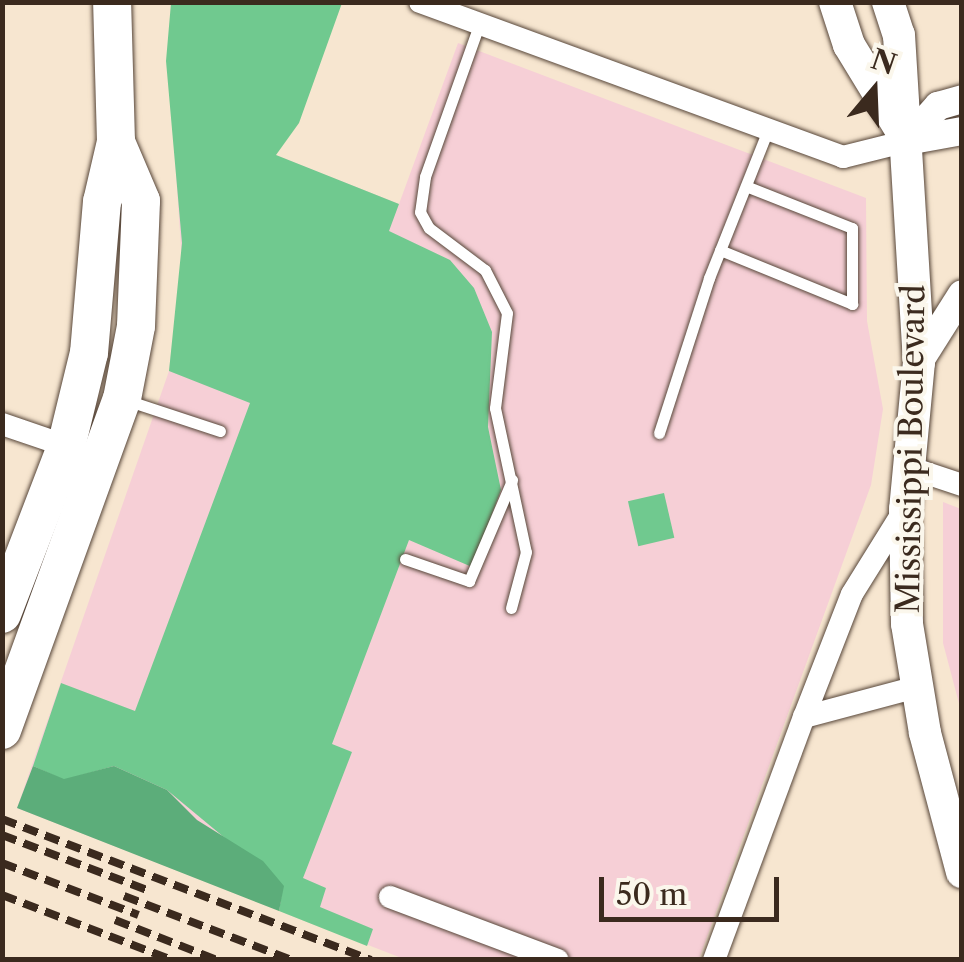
<!DOCTYPE html>
<html>
<head>
<meta charset="utf-8">
<style>
  body { margin:0 }
  #map { position:relative; width:964px; height:962px; overflow:hidden; background:#f7e6d0; font-family:"Libre Caslon Text",serif }
  div>[style] { position:absolute }
  [style*='--x'] { left:calc(var(--x)*1px); top:calc(var(--y)*1px); width:calc(var(--w)*1px); rotate:calc(var(--a)*1deg) }
  .built>* { inset:0; background:#f6cfd6 }
  .green>* { inset:0; background:#70c98f; transform-origin:0 0 }
  .forest>* { inset:0; background:#5cad7a }
  .roads { filter:drop-shadow(0 0 2px #574639) drop-shadow(0 0 2px #574639) }
  .service>* { height:11px; margin:-5.5px; padding:0 5.5px; transform-origin:5.5px; border-radius:5.5px; background:#fff }
  .minor>* { height:22px; margin:-11px; padding:0 11px; transform-origin:11px; border-radius:11px; background:#fff }
  .tertiary>* { height:28px; margin:-14px; padding:0 14px; transform-origin:14px; border-radius:14px; background:#fff }
  .secondary>* { height:32px; margin:-16px; padding:0 16px; transform-origin:16px; border-radius:16px; background:#fff }
  .primary>* { height:38px; margin:-19px; padding:0 19px; transform-origin:19px; border-radius:19px; background:#fff }
  .rail>* { height:8px; margin-top:-4px; transform-origin:0; background:repeating-linear-gradient(90deg,#3b2a1e 0 15px,transparent 0 23px) }
  span { translate:-50% -50%; white-space:nowrap; text-align:center; line-height:1.15; -webkit-text-stroke:8px #fbf7ec; paint-order:stroke }
  .street-label { font-size:32px; color:#3b2a1e }
  .frame { position:absolute; inset:0; border:5px solid #3b2a1e; pointer-events:none }
  .north { position:absolute; left:824px; top:40px; width:100px; height:100px; -webkit-text-stroke:8px #fbf7ec; paint-order:stroke; rotate:19deg; font-size:28px; font-weight:700; line-height:40px; text-align:center; color:#3b2a1e }
  .north::after { content:''; display:block; margin:auto; width:35px; height:45px; background:#3b2a1e; clip-path:polygon(50% 0,100% 100%,50% 72%,0 100%) }
  .scale { position:absolute; left:599px; top:877px; width:180px; height:45px; box-sizing:border-box; border:5px solid #3b2a1e; border-top:0; padding-left:12px; font-size:30px; line-height:35px; white-space:nowrap; color:#3b2a1e; -webkit-text-stroke:8px #fbf7ec; paint-order:stroke }
</style>
</head>
<body>
<div id="map">
  <div class="built">
    <div style="clip-path:polygon(458px 43px,866px 198px,867px 321px,883px 409px,871px 485px,699px 959px,404px 959px,17px 808px,169px 371px,182px 262px,172px 114px,399px 204px)"></div>
    <div style="clip-path:polygon(943px 502px,961px 509px,961px 711px,943px 643px)"></div>
  </div>
  <div class="green">
    <div style="clip-path:polygon(171px 3px,342px 3px,299px 123px,276px 155px,399px 204px,389px 231px,450px 260px,474px 288px,492px 332px,488px 427px,501px 490px,472px 567px,409px 540px,332px 744px,352px 752px,303px 878px,326px 888px,320px 907px,373px 929px,367px 946px,279px 911px,283px 886px,167px 790px,114px 766px,64px 780px,33px 766px,61px 683px,135px 711px,250px 403px,169px 371px,182px 243px,166px 61px)"></div>
    <div style="left:664px;top:493px;width:46px;height:37px;rotate:77deg"></div>
  </div>
  <div class="forest">
    <div style="clip-path:polygon(33px 766px,64px 779px,114px 766px,167px 790px,197px 820px,263px 861px,284px 886px,279px 911px,17px 808px)"></div>
  </div>
  <div class="roads">
    <div class="service">
      <div style="--x:479;--y:25;--w:161;--a:109.6"></div>
      <div style="--x:425;--y:177;--w:35;--a:98"></div>
      <div style="--x:420;--y:212;--w:18;--a:61"></div>
      <div style="--x:429;--y:228;--w:70;--a:36.9"></div>
      <div style="--x:485;--y:270;--w:48;--a:62.9"></div>
      <div style="--x:507;--y:313;--w:96;--a:97.2"></div>
      <div style="--x:495;--y:408;--w:147;--a:77.9"></div>
      <div style="--x:526;--y:552;--w:58;--a:105"></div>
      <div style="--x:720;--y:250;--w:143;--a:22.2"></div>
      <div style="--x:852;--y:304;--w:76;--a:-90"></div>
      <div style="--x:852;--y:228;--w:114;--a:-158.4"></div>
      <div style="--x:126;--y:400;--w:99;--a:18.3"></div>
      <div style="--x:659;--y:433;--w:163;--a:-72.1"></div>
      <div style="--x:709;--y:278;--w:157;--a:-68.3"></div>
      <div style="--x:405;--y:559;--w:68;--a:19"></div>
      <div style="--x:469;--y:581;--w:110;--a:-66.9"></div>
    </div>
    <div class="minor">
      <div style="--x:420;--y:2;--w:451;--a:20.1"></div>
      <div style="--x:843;--y:157;--w:66;--a:-14"></div>
      <div style="--x:2;--y:424;--w:77;--a:18.9"></div>
      <div style="--x:908;--y:467;--w:57;--a:18.4"></div>
      <div style="--x:804;--y:717;--w:132;--a:-68.7"></div>
      <div style="--x:852;--y:594;--w:100;--a:-58.1"></div>
      <div style="--x:390;--y:897;--w:179;--a:20.6"></div>
      <div style="--x:714;--y:960;--w:259;--a:-69.7"></div>
      <div style="--x:804;--y:717;--w:117;--a:-14.9"></div>
    </div>
    <div class="tertiary">
      <div style="--x:907;--y:141;--w:47;--a:-48.5"></div>
      <div style="--x:938;--y:106;--w:25;--a:-16"></div>
      <div style="--x:907;--y:141;--w:56;--a:-10.3"></div>
      <div style="--x:919;--y:362;--w:80;--a:-57.7"></div>
    </div>
    <div class="secondary">
      <div style="--x:835;--y:2;--w:45;--a:72"></div>
      <div style="--x:849;--y:45;--w:105;--a:58.6"></div>
      <div style="--x:888;--y:2;--w:35;--a:72"></div>
      <div style="--x:899;--y:35;--w:328;--a:86.5"></div>
      <div style="--x:919;--y:362;--w:148;--a:95.4"></div>
      <div style="--x:905;--y:509;--w:115;--a:89"></div>
      <div style="--x:907;--y:624;--w:110;--a:80.6"></div>
      <div style="--x:925;--y:733;--w:144;--a:75.1"></div>
    </div>
    <div class="primary">
      <div style="--x:2;--y:614;--w:179;--a:-69"></div>
      <div style="--x:66;--y:447;--w:97;--a:-76.3"></div>
      <div style="--x:89;--y:353;--w:152;--a:-85.1"></div>
      <div style="--x:102;--y:202;--w:62;--a:-76.9"></div>
      <div style="--x:116;--y:142;--w:140;--a:-91.6"></div>
      <div style="--x:2;--y:730;--w:352;--a:-70.1"></div>
      <div style="--x:122;--y:399;--w:74;--a:-79.1"></div>
      <div style="--x:136;--y:326;--w:125;--a:-87.7"></div>
      <div style="--x:141;--y:201;--w:64;--a:-113"></div>
    </div>
  </div>
  <div class="rail">
    <div style="--x:2;--y:819;--w:395;--a:20.9"></div>
    <div style="--x:2;--y:835;--w:155;--a:20.8"></div>
    <div style="--x:2;--y:863;--w:146;--a:20.9"></div>
    <div style="--x:2;--y:895;--w:182;--a:20.9"></div>
    <div style="--x:124;--y:896;--w:180;--a:20.9"></div>
    <div style="--x:115;--y:920;--w:110;--a:21.4"></div>
  </div>
  <div class="street-label">
    <span style="left:911px;top:449px;rotate:-89deg">Mississippi Boulevard</span>
  </div>
  <div class="frame"></div>
  <div class="north">N</div>
  <div class="scale">50 m</div>
</div>
</body>
</html>
